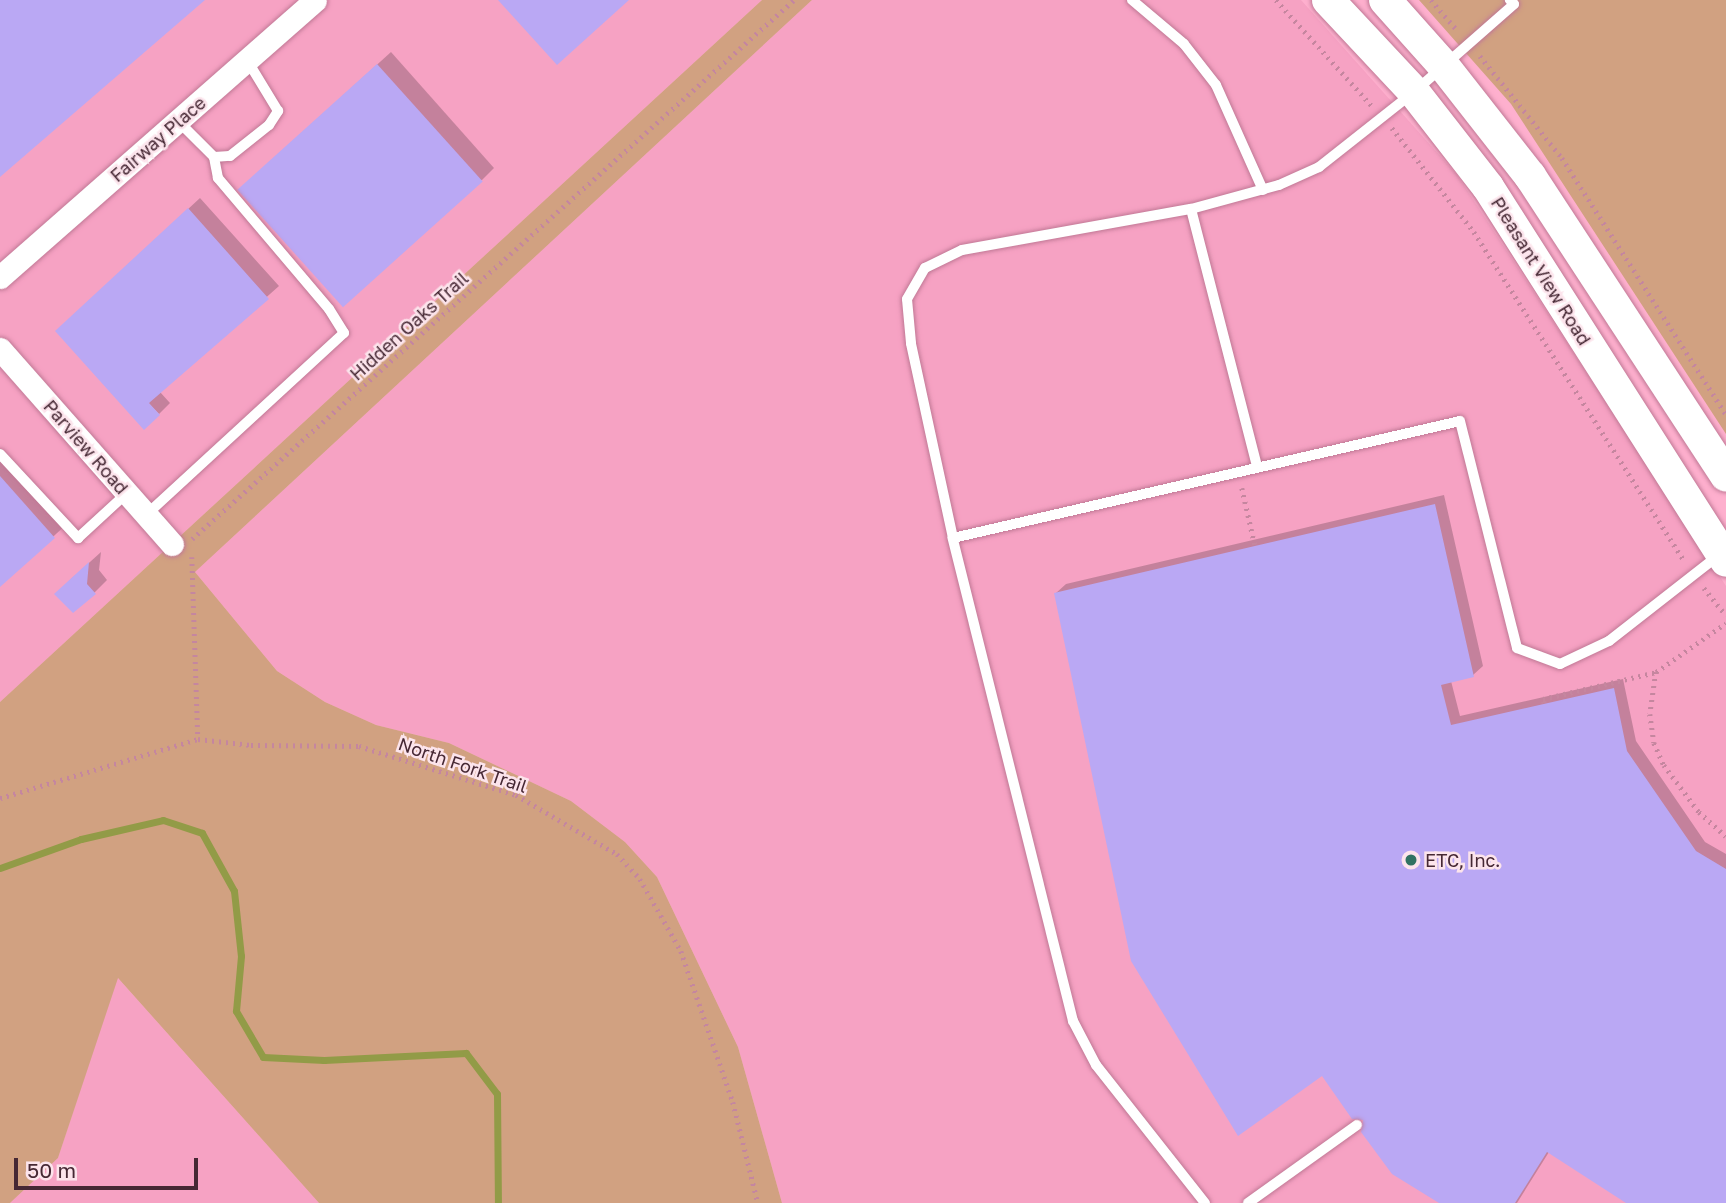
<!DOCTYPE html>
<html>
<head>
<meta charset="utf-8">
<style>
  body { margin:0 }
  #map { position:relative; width:1726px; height:1203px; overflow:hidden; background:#feb0ce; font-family:"Golos Text",sans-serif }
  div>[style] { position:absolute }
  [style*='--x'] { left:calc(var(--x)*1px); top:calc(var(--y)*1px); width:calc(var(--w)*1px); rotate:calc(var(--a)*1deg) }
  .built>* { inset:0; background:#f6a2c3 }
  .green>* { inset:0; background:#d1a181 }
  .shadow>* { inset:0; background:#0003 }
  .stream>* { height:7px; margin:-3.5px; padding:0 3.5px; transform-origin:3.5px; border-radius:3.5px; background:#929b47 }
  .building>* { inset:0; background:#baa8f4; transform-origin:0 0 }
  .path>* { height:4.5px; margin-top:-2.25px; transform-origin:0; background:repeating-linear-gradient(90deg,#c5869f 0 2px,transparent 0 7px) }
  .roads { filter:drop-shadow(0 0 2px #c07895) drop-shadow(0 0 2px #c07895) }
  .lane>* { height:10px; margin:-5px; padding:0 5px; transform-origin:5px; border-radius:5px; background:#fff }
  .street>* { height:23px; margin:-11.5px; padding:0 11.5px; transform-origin:11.5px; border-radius:11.5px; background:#fff }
  .secondary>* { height:32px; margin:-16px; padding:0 16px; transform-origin:16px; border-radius:16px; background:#fff }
  .dots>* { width:19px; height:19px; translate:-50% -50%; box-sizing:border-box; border:4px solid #fce4ec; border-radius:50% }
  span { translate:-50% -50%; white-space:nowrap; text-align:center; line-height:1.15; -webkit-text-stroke:5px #fce4ec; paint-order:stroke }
  .street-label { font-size:18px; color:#462834 }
  .poi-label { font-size:18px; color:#462834 }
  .left { translate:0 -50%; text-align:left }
  .scale { position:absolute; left:14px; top:1158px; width:184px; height:32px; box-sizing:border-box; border:4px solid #462834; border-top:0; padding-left:9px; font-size:21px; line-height:24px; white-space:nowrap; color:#462834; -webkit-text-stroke:5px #fce4ec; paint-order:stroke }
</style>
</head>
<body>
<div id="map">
  <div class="built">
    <div style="clip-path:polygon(0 0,762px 0,0 702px)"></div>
    <div style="clip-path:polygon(812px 0,1301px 0,1457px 175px,1726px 586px,1726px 1203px,782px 1203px,738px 1047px,657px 877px,625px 842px,571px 801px,449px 743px,376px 725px,325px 702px,277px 671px,195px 572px)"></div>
    <div style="clip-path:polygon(117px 977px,319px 1203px,10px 1203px,58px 1158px)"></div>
  </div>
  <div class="green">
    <div style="clip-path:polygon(762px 0,812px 0,195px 572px,277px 671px,325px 702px,376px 725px,449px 743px,571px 801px,625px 842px,657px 877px,738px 1047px,782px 1203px,319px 1203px,118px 978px,58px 1158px,10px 1203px,0 1203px,0 702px)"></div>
    <div style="clip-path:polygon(1419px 0,1726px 0,1726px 434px,1511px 104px)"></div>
  </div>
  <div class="shadow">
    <div style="clip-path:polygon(391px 52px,494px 168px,482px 180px,253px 177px)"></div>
    <div style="clip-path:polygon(200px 198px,279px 286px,160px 392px,170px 403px,159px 414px,68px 320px)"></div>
    <div style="clip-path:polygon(0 449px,67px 524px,0 585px)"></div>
    <div style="clip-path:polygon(1444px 495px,1483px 666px,1473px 675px,1451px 681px,1460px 716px,1623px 679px,1636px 741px,1705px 842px,1726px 854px,1726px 1203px,1629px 1203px,1549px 1152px,1517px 1203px,1442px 1203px,1365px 1118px,1056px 593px,1066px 584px)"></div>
    <div style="clip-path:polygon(101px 552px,99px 570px,107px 580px,94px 593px,69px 581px)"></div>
  </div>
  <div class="stream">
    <div style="--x:0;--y:868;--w:86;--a:-19.7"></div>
    <div style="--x:81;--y:839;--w:84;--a:-13"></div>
    <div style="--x:163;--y:820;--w:41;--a:18.4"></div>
    <div style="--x:202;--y:833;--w:66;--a:61.1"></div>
    <div style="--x:234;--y:891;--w:65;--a:83.9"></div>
    <div style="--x:241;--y:956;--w:55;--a:95.2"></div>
    <div style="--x:236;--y:1011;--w:53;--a:59.6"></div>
    <div style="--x:263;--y:1057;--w:61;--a:2.8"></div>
    <div style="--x:324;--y:1060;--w:142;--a:-2.8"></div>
    <div style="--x:466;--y:1053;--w:51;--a:52.9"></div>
    <div style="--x:497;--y:1094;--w:109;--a:89.5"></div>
  </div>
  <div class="building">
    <div style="clip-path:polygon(0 0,205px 0,0 177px)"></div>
    <div style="clip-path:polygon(498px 0,629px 0,557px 65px)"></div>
    <div style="left:377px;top:64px;width:158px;height:188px;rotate:48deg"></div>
    <div style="clip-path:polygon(188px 208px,269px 299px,149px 403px,160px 415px,144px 430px,55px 331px)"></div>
    <div style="clip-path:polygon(0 476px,55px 538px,0 587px)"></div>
    <div style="clip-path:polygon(1435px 504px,1474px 677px,1441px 685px,1451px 725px,1614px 688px,1627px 751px,1696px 851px,1726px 869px,1726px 1203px,1626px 1203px,1547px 1152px,1515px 1203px,1439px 1203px,1392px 1174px,1361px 1132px,1363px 1120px,1352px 1119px,1322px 1076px,1238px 1136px,1131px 961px,1054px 593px)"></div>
    <div style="clip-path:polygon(89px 562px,87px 584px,96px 594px,73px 613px,54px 594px)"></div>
  </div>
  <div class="path">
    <div style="--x:1276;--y:0;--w:143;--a:47.8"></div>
    <div style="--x:1431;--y:0;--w:41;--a:48.9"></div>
    <div style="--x:1480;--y:56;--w:131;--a:51.2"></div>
    <div style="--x:1562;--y:158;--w:304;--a:57.4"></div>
    <div style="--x:1392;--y:128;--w:132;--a:51.7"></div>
    <div style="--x:1474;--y:232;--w:390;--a:57.4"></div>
    <div style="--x:1242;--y:488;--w:58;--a:77.2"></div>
    <div style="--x:192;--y:539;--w:808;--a:-41.84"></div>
    <div style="--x:192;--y:557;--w:182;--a:88.1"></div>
    <div style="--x:1704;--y:588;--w:35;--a:51"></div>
    <div style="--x:1656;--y:672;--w:42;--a:98.1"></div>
    <div style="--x:1650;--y:714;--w:29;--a:82"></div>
    <div style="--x:1654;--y:743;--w:24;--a:66"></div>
    <div style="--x:1664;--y:765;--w:59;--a:53.3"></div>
    <div style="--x:1699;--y:812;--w:36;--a:42"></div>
    <div style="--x:1544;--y:703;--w:4;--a:-104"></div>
    <div style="--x:1543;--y:699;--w:116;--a:-13.4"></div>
    <div style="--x:1656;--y:672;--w:85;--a:-35"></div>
    <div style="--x:0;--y:798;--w:207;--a:-16.6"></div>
    <div style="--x:198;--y:739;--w:53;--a:6.5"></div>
    <div style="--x:251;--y:745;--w:108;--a:0.5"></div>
    <div style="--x:359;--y:746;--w:164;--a:17.3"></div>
    <div style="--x:516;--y:795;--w:117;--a:30.3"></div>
    <div style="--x:617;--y:854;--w:34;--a:47"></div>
    <div style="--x:640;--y:879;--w:83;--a:60.3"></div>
    <div style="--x:681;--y:951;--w:160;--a:71"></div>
    <div style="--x:733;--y:1102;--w:104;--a:76.1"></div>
  </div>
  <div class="roads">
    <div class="lane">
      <div style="--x:1132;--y:0;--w:68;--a:40.2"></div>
      <div style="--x:1184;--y:44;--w:52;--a:52"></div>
      <div style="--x:1216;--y:85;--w:115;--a:65.9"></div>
      <div style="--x:178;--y:121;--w:51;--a:45"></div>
      <div style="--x:214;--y:157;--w:16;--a:-4"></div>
      <div style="--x:230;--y:156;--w:50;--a:-38.5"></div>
      <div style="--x:269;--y:125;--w:17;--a:-57"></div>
      <div style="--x:278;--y:111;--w:60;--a:-121.3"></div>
      <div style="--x:1191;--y:209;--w:265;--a:75.6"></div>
      <div style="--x:0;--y:454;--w:115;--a:47.1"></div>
      <div style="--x:78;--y:538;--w:67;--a:-42.6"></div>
      <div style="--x:146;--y:515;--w:269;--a:-42.6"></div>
      <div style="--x:344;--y:333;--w:28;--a:-122"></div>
      <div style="--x:329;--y:309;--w:172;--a:-130.3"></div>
      <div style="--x:218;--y:178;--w:21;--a:-101"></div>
      <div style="--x:953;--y:538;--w:199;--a:-102.2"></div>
      <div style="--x:911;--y:343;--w:44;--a:-95.2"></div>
      <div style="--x:907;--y:299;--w:36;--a:-60"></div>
      <div style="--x:925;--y:268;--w:41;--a:-25.9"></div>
      <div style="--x:962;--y:250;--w:233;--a:-10.2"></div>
      <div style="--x:1191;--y:209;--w:91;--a:-15.3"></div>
      <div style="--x:1279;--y:185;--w:44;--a:-24.2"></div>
      <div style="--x:1319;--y:167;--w:121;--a:-38.3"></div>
      <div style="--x:1414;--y:92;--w:133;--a:-41.3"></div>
      <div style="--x:1514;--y:4;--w:6;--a:-135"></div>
      <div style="--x:1205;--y:1203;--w:176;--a:-128.3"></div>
      <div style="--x:1096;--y:1065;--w:50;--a:-117.6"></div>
      <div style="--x:1073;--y:1021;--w:498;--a:-104"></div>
      <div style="--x:953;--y:538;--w:520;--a:-12.99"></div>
      <div style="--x:1460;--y:421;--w:234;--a:75.9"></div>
      <div style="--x:1517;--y:648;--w:46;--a:20.4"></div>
      <div style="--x:1560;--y:664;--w:54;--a:-25.1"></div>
      <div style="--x:1609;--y:641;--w:140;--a:-38"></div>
      <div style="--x:1248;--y:1203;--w:134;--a:-35.6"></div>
    </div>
    <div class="street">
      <div style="--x:0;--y:277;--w:419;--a:-41.3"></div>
      <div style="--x:0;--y:349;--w:260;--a:48.6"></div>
    </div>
    <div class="secondary">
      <div style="--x:1328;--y:0;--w:126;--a:46.9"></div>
      <div style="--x:1414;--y:92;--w:120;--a:52.1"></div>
      <div style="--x:1488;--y:187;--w:443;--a:57.5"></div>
      <div style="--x:1385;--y:0;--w:87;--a:48.3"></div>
      <div style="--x:1443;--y:65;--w:141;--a:51.9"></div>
      <div style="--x:1530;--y:176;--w:358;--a:56.8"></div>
    </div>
  </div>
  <div class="dots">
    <div style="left:1411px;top:860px;background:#317262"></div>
  </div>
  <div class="street-label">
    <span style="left:158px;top:139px;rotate:-41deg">Fairway Place</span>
    <span style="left:1541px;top:271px;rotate:58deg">Pleasant View Road</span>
    <span style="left:409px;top:326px;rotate:-42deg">Hidden Oaks Trail</span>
    <span style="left:86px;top:447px;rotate:49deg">Parview Road</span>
    <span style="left:463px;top:765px;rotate:19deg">North Fork Trail</span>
  </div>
  <div class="poi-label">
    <span class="left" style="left:1425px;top:860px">ETC, Inc.</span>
  </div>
  <div class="scale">50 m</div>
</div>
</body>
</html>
